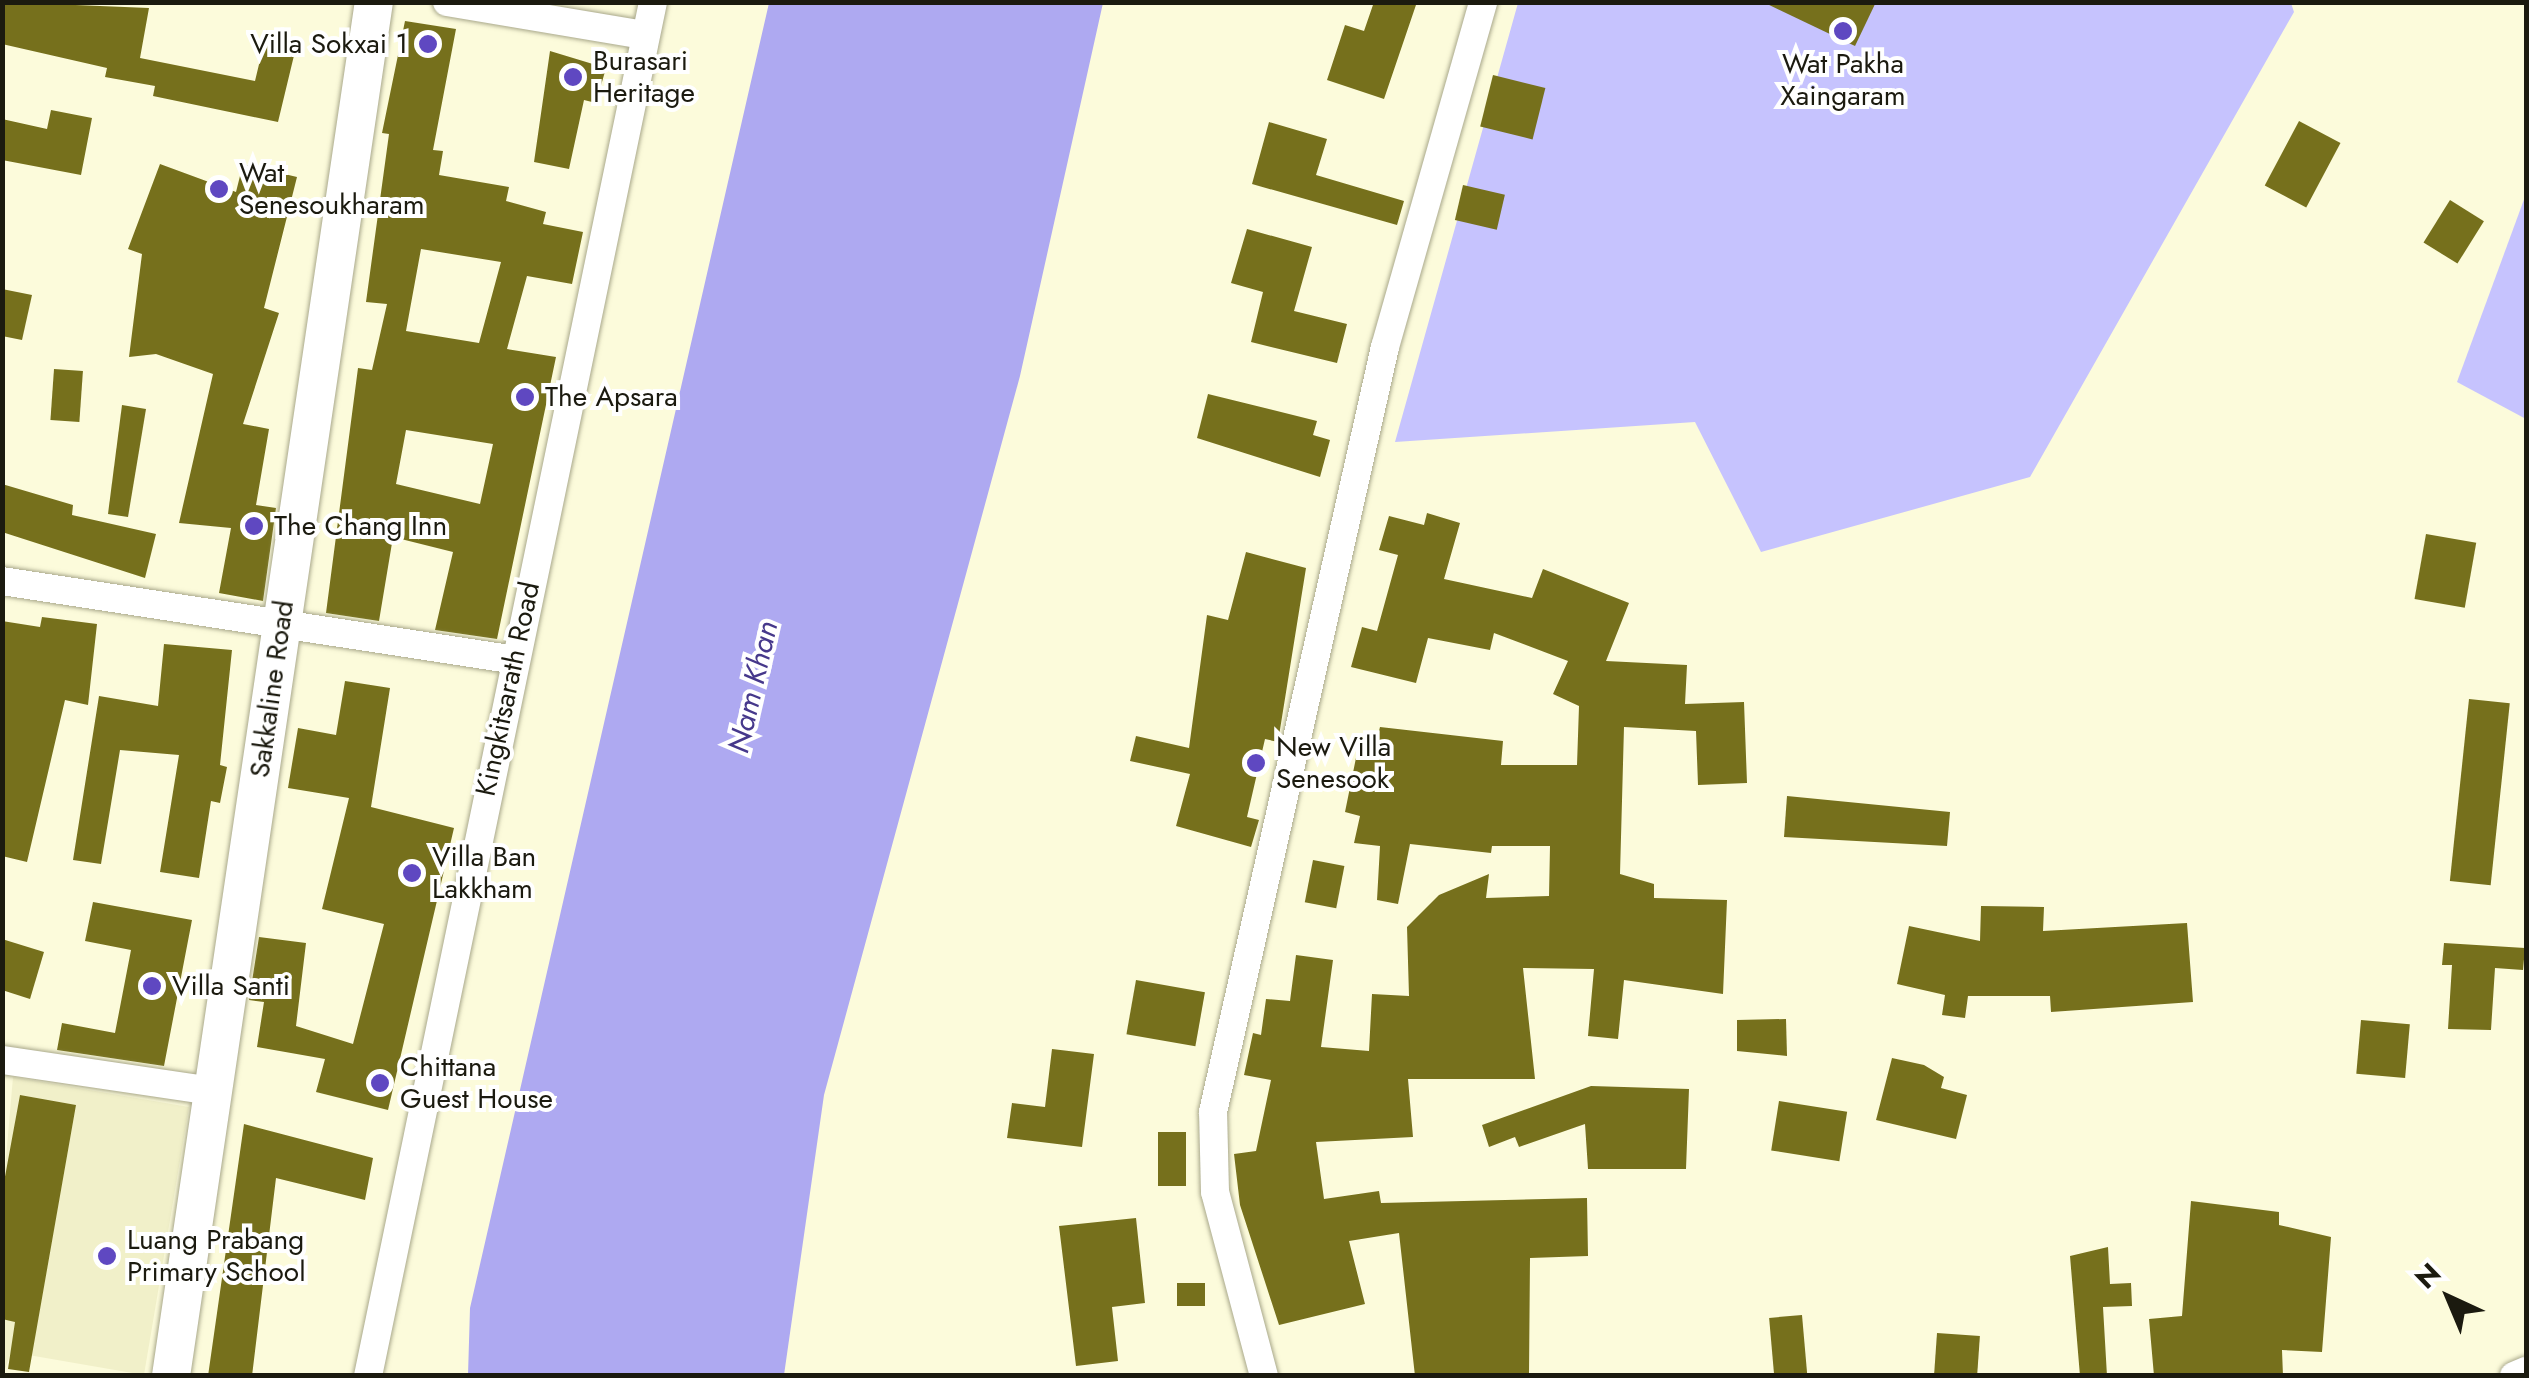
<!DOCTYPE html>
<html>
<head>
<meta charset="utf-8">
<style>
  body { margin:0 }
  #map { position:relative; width:2529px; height:1378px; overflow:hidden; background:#fcfbdb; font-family:Jost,sans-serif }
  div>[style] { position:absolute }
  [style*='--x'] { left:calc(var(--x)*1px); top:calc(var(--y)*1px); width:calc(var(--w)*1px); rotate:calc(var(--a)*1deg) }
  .built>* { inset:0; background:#f1f0c9 }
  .forest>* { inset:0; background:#c6c3fe }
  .water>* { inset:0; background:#aea9f1 }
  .building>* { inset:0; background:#76701c; transform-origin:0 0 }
  .roads { filter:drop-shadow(0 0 2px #a9a88b) drop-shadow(0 0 2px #a9a88b) }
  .street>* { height:28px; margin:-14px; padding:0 14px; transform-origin:14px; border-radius:14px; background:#fff }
  .secondary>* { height:38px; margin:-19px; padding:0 19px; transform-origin:19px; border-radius:19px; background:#fff }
  .dots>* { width:28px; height:28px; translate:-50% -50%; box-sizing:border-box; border:5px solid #fff; border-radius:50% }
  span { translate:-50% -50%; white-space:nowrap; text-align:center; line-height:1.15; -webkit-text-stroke:8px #fff; paint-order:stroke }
  .poi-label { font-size:28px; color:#1b1a0f }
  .right { translate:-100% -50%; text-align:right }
  .left { translate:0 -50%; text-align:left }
  .street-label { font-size:28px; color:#1b1a0f }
  .water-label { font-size:30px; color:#46388b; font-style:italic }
  .frame { position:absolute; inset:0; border:5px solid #1b1a0f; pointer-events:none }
  .north { position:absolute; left:2399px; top:1248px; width:100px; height:100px; -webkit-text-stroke:8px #fff; paint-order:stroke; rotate:316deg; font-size:28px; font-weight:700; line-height:40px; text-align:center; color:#1b1a0f }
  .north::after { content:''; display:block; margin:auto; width:35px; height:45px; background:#1b1a0f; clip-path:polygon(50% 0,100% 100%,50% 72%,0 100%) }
</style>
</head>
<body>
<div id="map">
  <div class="built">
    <div style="clip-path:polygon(13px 1077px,189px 1107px,144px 1375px,11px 1352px,3px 1375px,3px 1319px,37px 1325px,76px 1105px,20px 1095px,3px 1193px)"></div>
  </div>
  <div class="forest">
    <div style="clip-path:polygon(1518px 3px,2291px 3px,2294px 12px,2030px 477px,1761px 552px,1695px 422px,1395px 442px)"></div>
    <div style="clip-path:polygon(2526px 194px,2526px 419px,2457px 382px)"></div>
  </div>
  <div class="water">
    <div style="clip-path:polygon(769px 3px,1103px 3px,1020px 376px,824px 1095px,784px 1375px,468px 1375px,470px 1308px)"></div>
  </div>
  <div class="building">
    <div style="clip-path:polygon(2px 2px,149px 8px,140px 58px,255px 81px,266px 35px,297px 43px,278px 122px,153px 96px,155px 86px,105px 77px,107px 68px,2px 44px)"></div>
    <div style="clip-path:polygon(1374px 2px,1417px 2px,1384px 99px,1327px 80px,1345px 25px,1364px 31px)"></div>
    <div style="clip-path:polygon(1763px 2px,1876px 2px,1855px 46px)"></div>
    <div style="clip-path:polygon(evenodd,405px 21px,456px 29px,433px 150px,443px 151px,439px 175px,509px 187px,506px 201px,546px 212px,543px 224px,583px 232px,572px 284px,527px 276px,507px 349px,556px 357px,497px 639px,435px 630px,453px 552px,393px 537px,379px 621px,326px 613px,358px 368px,372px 370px,387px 304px,366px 302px,389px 134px,382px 133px,405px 21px,421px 249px,501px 262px,479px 343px,406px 331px,421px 249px,405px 21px,406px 430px,493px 444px,480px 504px,396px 484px,406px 430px)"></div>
    <div style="clip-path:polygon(550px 51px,606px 68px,596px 103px,584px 100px,569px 169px,534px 162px)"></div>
    <div style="left:1493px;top:75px;width:54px;height:53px;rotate:14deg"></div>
    <div style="clip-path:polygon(51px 110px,92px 118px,81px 175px,2px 160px,2px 119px,47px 129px)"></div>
    <div style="left:2299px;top:121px;width:47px;height:73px;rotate:28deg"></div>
    <div style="clip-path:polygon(1269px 122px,1327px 139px,1316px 175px,1404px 201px,1397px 225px,1252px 184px)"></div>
    <div style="clip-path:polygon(160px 164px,236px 192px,243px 164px,297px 177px,264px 308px,279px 313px,243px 424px,269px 429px,256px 505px,276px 508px,263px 601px,219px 593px,231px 528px,179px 523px,213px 374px,156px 354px,129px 357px,142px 254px,128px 249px)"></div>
    <div style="left:1463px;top:185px;width:43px;height:36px;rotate:13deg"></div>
    <div style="left:2450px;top:200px;width:40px;height:50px;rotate:32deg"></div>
    <div style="clip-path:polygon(1247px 229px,1312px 247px,1294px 311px,1347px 324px,1337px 363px,1251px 342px,1263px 292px,1231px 283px)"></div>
    <div style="clip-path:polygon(2px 289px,32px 295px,22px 340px,2px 336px)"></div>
    <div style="left:54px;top:369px;width:29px;height:51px;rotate:4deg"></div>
    <div style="clip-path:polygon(1208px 394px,1317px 421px,1313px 435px,1330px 440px,1320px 477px,1197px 438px)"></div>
    <div style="clip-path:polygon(122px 405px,146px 409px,128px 517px,108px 514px)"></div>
    <div style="clip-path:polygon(2px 484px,73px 505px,72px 515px,156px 534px,145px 578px,2px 532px)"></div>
    <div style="clip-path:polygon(1427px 513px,1460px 523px,1444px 579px,1532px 598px,1543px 569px,1629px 603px,1606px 661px,1687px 665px,1685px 704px,1744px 702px,1747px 783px,1698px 785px,1696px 731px,1624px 727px,1620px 874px,1654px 884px,1654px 898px,1727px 900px,1723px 994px,1624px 980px,1618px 1039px,1588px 1036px,1594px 969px,1523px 968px,1535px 1079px,1408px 1079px,1413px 1137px,1316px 1142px,1324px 1199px,1379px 1191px,1381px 1203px,1587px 1198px,1588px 1256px,1530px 1258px,1529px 1376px,1415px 1376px,1399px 1233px,1349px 1241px,1365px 1304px,1279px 1325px,1240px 1205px,1234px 1154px,1256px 1151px,1271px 1080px,1244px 1075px,1253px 1033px,1261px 1035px,1266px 999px,1290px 1001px,1296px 955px,1333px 960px,1321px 1047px,1369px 1051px,1372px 994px,1409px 996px,1407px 927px,1439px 895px,1489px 874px,1486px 898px,1549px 896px,1550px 846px,1492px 846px,1491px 853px,1410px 844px,1398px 904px,1377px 900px,1380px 846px,1354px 843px,1360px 816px,1345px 812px,1358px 748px,1374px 751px,1380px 727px,1503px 741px,1501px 765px,1577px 765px,1579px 706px,1553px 694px,1568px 661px,1494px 633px,1490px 650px,1428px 638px,1416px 683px,1351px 667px,1362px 627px,1377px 631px,1398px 555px,1379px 550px,1389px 516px,1424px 525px)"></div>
    <div style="left:2426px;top:534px;width:51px;height:66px;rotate:10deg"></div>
    <div style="clip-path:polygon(1246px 552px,1306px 568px,1278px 742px,1265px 739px,1247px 817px,1259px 820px,1251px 847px,1176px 826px,1190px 774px,1130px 761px,1136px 736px,1189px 748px,1207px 615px,1228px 620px)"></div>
    <div style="clip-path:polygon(42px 617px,97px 624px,88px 705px,65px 700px,27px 862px,2px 856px,2px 621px,40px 627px)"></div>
    <div style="clip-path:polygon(164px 644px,232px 650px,220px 765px,227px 767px,220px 803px,211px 801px,199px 878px,160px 872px,179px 755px,120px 750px,101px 864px,73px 860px,99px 696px,158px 706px)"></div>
    <div style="clip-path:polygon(345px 681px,390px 688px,371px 807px,454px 828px,388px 1110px,316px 1092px,325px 1059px,257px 1047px,264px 1002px,249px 1000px,259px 937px,306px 943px,296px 1026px,353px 1044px,384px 924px,322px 909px,349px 798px,288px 788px,298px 728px,336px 735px)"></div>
    <div style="left:2469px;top:699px;width:41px;height:183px;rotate:6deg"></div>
    <div style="clip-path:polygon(1787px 796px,1950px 812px,1947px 846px,1784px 837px)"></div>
    <div style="left:1313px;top:860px;width:32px;height:43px;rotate:11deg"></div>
    <div style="clip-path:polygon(93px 902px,192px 920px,164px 1066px,57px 1050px,62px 1023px,115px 1033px,131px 950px,85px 941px)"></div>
    <div style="clip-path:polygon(1981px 906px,2044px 907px,2043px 931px,2187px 923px,2193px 1002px,2051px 1012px,2050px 996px,1968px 996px,1965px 1018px,1942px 1015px,1945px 995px,1897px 984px,1909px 926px,1980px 941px)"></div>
    <div style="clip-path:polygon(2px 939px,44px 952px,30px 999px,2px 990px)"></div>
    <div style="clip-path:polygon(2444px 943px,2525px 948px,2523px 970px,2495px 968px,2491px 1030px,2448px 1029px,2452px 965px,2442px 965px)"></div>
    <div style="left:1136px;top:980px;width:70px;height:55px;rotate:10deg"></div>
    <div style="clip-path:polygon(1786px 1019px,1787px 1056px,1737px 1051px,1737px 1020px)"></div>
    <div style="left:2361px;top:1020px;width:49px;height:54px;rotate:5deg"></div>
    <div style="clip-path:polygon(1052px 1049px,1094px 1054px,1082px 1147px,1007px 1138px,1012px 1103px,1045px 1107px)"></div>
    <div style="clip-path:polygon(1892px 1058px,1924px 1065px,1944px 1077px,1941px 1088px,1967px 1095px,1956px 1139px,1876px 1120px)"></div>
    <div style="clip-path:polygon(1591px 1086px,1689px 1089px,1686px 1169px,1588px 1169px,1585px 1124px,1519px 1147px,1515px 1137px,1489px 1147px,1482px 1125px)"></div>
    <div style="clip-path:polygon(20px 1095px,76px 1105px,29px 1372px,8px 1369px,15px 1322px,2px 1319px,2px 1193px)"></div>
    <div style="left:1779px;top:1101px;width:69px;height:50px;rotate:9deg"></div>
    <div style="clip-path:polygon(244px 1124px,373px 1158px,365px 1200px,276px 1178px,252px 1376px,208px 1376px)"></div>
    <div style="left:1158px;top:1132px;width:28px;height:54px"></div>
    <div style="clip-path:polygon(2191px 1201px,2279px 1212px,2279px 1225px,2331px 1237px,2322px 1352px,2282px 1350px,2283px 1376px,2154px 1376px,2149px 1319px,2182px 1316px)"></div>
    <div style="clip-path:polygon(1136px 1218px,1145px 1303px,1112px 1307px,1118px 1361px,1076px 1366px,1059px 1226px)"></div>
    <div style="clip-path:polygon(2108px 1247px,2110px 1284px,2131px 1283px,2132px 1306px,2103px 1307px,2107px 1376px,2080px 1376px,2070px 1256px)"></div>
    <div style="left:1177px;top:1283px;width:28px;height:23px"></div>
    <div style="left:1802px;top:1315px;width:61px;height:33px;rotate:85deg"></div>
    <div style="left:1937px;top:1333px;width:43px;height:43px;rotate:4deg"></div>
  </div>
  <div class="roads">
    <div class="street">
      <div style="--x:447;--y:2;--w:200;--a:9.5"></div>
      <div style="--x:2;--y:581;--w:520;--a:8.74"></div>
      <div style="--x:2;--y:1060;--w:213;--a:8.4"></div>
      <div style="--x:368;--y:1376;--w:1403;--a:-78.28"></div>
      <div style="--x:1264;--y:1376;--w:190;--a:-104.9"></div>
      <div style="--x:1215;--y:1192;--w:80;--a:-91.4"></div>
      <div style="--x:1213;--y:1112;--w:784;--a:-77.33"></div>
      <div style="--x:1385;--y:347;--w:359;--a:-74.1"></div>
      <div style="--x:2514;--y:1376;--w:13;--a:-23"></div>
    </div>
    <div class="secondary">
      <div style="--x:171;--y:1376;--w:1389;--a:-81.6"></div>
    </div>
  </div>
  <div class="dots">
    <div style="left:1843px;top:31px;background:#5f48c1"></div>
    <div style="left:428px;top:44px;background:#5f48c1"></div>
    <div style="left:573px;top:77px;background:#5f48c1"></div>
    <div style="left:219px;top:189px;background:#5f48c1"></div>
    <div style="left:525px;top:397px;background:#5f48c1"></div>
    <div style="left:254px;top:526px;background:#5f48c1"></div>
    <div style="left:1256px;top:763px;background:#5f48c1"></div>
    <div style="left:412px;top:873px;background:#5f48c1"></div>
    <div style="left:152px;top:986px;background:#5f48c1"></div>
    <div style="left:380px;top:1083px;background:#5f48c1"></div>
    <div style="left:107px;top:1256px;background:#5f48c1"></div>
  </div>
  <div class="poi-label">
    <span class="right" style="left:408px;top:44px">Villa Sokxai 1</span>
    <span class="left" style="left:593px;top:77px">Burasari<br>Heritage</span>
    <span style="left:1843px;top:80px">Wat Pakha<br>Xaingaram</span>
    <span class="left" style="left:239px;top:189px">Wat<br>Senesoukharam</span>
    <span class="left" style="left:545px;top:397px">The Apsara</span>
    <span class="left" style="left:274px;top:526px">The Chang Inn</span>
    <span class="left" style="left:1276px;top:763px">New Villa<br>Senesook</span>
    <span class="left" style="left:432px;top:873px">Villa Ban<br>Lakkham</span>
    <span class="left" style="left:172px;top:986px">Villa Santi</span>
    <span class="left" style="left:400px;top:1083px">Chittana<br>Guest House</span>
    <span class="left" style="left:127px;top:1256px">Luang Prabang<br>Primary School</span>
  </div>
  <div class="street-label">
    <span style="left:272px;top:689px;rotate:-82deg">Sakkaline Road</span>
    <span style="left:508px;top:689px;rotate:-78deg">Kingkitsarath Road</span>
  </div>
  <div class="water-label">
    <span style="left:753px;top:687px;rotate:-77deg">Nam Khan</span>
  </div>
  <div class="frame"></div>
  <div class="north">N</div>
</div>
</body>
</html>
